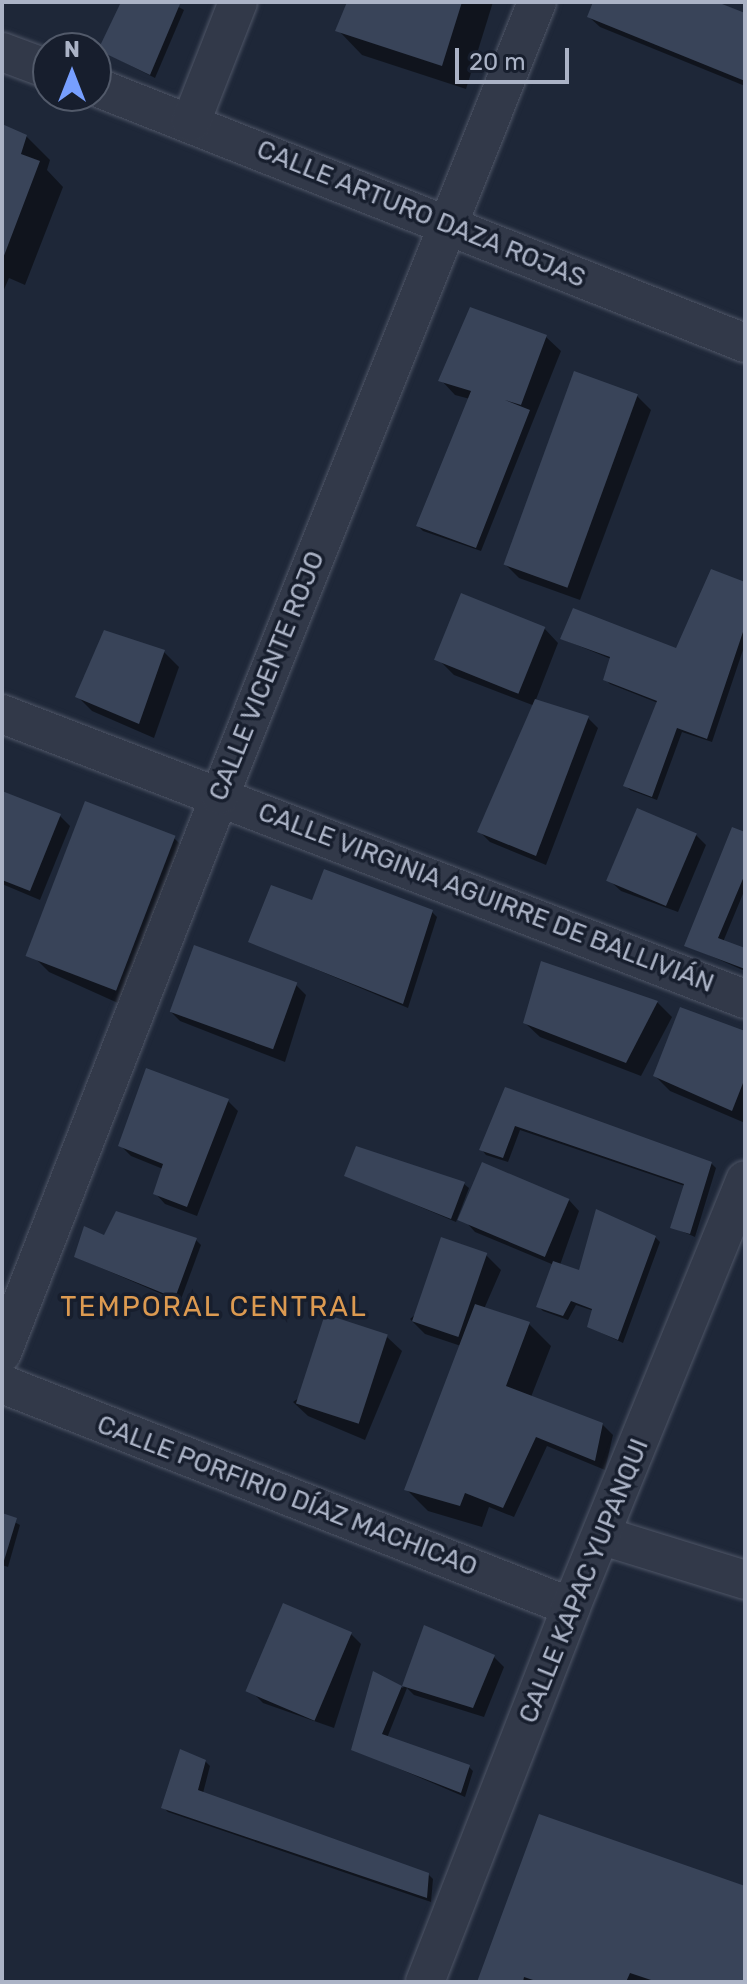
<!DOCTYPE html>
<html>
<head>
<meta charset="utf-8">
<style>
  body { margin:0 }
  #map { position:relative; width:747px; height:1984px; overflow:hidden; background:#1e2738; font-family:Rubik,sans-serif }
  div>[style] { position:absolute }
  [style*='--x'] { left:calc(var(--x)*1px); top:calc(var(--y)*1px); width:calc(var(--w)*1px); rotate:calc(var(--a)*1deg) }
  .shadow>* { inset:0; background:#0007 }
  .building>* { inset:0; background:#394459; transform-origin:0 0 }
  .roads { filter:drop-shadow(0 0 2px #4f5667) drop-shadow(0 0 2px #4f5667) }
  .street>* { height:38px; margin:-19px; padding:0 19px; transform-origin:19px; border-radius:19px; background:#323949 }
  span { translate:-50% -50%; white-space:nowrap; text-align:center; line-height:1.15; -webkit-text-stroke:7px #171e2d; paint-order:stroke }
  .street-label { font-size:26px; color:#abb3c6 }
  .neighbourhood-label { font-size:28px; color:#dc9a51; letter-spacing:2px }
  .frame { position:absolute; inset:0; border:4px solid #abb3c6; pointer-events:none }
  .north { position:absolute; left:32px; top:32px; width:80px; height:80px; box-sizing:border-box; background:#171e2d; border:2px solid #525a6a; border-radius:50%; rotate:0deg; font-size:22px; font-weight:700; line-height:32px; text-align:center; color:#abb3c6 }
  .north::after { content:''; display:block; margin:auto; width:28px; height:36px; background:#779fff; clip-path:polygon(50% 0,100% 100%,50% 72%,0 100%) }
  .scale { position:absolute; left:455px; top:48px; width:114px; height:36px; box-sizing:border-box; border:4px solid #abb3c6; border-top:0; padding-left:10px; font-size:24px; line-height:28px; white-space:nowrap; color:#abb3c6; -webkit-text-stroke:6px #171e2d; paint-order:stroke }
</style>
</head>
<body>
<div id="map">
  <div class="shadow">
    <div style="clip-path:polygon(123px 2px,170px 2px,184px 10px,155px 78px,100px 50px)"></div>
    <div style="clip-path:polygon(350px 2px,493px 2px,466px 89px,362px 55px,338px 30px)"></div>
    <div style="clip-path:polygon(596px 2px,711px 2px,745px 16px,745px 86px,600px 27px,589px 17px)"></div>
    <div style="clip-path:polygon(2px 127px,26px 136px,50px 160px,47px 170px,63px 187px,25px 285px,9px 278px,2px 294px)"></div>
    <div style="clip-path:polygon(546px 337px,561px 351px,481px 551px,423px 531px,418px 526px,470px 399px,455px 395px,441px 380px)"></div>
    <div style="clip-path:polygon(637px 396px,651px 410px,580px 600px,519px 578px,504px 563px)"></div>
    <div style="clip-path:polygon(745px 584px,745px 644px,712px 742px,682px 732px,657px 800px,630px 790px,626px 786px,658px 703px,610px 684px,605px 679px,611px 659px,562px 639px,677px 650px)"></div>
    <div style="clip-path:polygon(544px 628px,558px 643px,535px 702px,588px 718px,598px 728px,546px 865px,490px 842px,480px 832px,535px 706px,454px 675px,439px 660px)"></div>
    <div style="clip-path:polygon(105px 633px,164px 652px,179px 667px,154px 738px,92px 711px,77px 696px)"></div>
    <div style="clip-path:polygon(2px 793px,60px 816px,70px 826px,40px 900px,2px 884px)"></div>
    <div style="clip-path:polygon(745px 834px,745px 889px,723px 942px,745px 950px,745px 971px,686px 945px)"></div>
    <div style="clip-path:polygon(696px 835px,706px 845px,678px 912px,621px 891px,610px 881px)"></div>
    <div style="clip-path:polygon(174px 838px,189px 853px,129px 1008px,49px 972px,34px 957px)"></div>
    <div style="clip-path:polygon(314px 903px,432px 912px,437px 917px,408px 1008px,251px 942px)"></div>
    <div style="clip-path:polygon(296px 985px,306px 995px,285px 1062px,180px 1021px,170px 1011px)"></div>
    <div style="clip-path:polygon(657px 1002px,672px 1017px,641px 1076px,540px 1037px,525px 1023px)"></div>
    <div style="clip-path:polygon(745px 1033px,745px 1123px,670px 1091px,655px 1076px)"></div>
    <div style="clip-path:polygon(506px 1090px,711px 1163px,716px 1168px,695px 1237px,672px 1227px,685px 1186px,520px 1130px,508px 1162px,486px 1155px,482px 1150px)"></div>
    <div style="clip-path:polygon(228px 1101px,238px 1111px,197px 1216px,165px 1204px,155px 1193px,163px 1169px,131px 1156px,121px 1146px)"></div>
    <div style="clip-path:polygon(347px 1176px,464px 1184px,469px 1188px,456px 1222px)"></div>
    <div style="clip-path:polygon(569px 1200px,579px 1211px,560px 1265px,580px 1272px,655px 1237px,660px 1242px,623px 1343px,589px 1327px,594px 1311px,576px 1305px,568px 1320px,543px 1311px,538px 1306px,554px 1265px,475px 1232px,465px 1221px)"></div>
    <div style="clip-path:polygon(105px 1238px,196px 1240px,201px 1245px,180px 1302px,76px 1257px)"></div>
    <div style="clip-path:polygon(486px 1255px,501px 1270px,484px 1309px,529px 1324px,551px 1346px,531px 1397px,602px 1424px,613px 1435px,605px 1470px,547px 1446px,514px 1517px,489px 1507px,482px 1527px,428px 1511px,406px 1489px,461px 1346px,425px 1334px,410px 1319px)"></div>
    <div style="clip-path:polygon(387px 1337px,402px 1351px,365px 1440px,308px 1416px,293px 1402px)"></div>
    <div style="clip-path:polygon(2px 1515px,20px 1525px,8px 1567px,2px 1565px)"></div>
    <div style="clip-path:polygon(425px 1628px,494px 1657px,504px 1667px,484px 1717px,414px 1695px,407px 1688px,387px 1738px,468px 1766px,473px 1771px,465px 1797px,353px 1749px,374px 1673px,403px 1688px)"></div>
    <div style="clip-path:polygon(350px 1633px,361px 1644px,334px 1728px,263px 1703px,253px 1693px)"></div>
    <div style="clip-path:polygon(205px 1761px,210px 1766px,203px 1793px,428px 1874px,433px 1879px,431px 1902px,168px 1812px,163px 1807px)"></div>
    <div style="clip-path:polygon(745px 1888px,745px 1982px,480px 1982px)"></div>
  </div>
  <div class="building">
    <div style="clip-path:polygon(121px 2px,180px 4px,150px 75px,98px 50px)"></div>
    <div style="clip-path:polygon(347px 2px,462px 2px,442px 66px,335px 31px)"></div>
    <div style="clip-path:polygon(593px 2px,717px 2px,745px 13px,745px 81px,587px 17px)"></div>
    <div style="clip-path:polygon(2px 124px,27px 135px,21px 154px,40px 161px,2px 261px)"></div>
    <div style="clip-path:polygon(470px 307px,547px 335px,521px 405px,505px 400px,530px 410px,476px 548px,416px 526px,471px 391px,438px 381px)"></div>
    <div style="left:574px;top:371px;width:68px;height:206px;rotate:20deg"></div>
    <div style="clip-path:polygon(711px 569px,745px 582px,745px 626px,707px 739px,677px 728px,652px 797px,623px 786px,657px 701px,603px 680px,610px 657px,560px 639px,573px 608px,676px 648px)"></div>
    <div style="left:461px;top:593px;width:91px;height:72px;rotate:22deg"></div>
    <div style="clip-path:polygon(104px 630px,165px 650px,139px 724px,75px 697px)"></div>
    <div style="clip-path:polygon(535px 699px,589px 716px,536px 856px,477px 832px)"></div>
    <div style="clip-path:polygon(2px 791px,61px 814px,30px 891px,2px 880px)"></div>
    <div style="left:85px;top:801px;width:97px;height:166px;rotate:21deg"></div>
    <div style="left:637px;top:808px;width:65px;height:79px;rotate:23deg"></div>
    <div style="clip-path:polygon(732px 827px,745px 832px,745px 874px,718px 938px,745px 948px,745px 969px,684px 946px)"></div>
    <div style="clip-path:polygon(324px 869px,433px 910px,403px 1004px,248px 942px,271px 885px,312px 900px)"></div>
    <div style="left:194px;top:945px;width:110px;height:71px;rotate:20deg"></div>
    <div style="clip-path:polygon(541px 961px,658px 1001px,626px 1063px,523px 1023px)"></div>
    <div style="clip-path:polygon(680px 1007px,745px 1031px,745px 1078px,732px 1111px,653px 1076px)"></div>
    <div style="clip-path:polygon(146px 1068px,229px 1099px,187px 1207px,153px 1194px,163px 1164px,118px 1146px)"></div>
    <div style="clip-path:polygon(505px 1087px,712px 1162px,690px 1234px,670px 1228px,684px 1184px,515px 1126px,503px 1158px,479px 1150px)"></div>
    <div style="clip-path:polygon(356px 1146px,465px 1182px,451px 1219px,344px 1176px)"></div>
    <div style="left:482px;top:1162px;width:95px;height:63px;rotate:23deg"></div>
    <div style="clip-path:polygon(596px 1209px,656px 1236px,618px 1340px,587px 1327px,592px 1309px,571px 1301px,563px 1316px,536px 1307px,553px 1261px,579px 1270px)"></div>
    <div style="clip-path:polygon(116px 1211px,197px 1238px,175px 1298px,74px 1257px,84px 1226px,104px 1235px)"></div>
    <div style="left:441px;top:1237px;width:49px;height:89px;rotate:19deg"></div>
    <div style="clip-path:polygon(475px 1304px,530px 1322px,506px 1386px,603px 1423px,595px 1461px,536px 1437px,503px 1508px,465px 1493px,460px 1506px,404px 1490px)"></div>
    <div style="left:325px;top:1314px;width:66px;height:94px;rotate:18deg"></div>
    <div style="clip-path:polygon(2px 1513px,17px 1518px,3px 1564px,2px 1564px)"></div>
    <div style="left:283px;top:1603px;width:75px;height:96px;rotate:23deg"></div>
    <div style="clip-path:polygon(424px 1625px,495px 1655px,473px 1708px,402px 1686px)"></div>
    <div style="clip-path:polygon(373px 1671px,402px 1686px,382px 1734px,470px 1765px,461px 1793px,351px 1750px)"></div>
    <div style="clip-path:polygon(180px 1749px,206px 1760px,198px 1790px,429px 1873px,427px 1898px,161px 1808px)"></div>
    <div style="clip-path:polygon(539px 1814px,745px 1886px,745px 1982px,657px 1982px,630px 1973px,626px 1982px,539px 1982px,524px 1977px,523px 1982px,477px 1982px)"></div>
  </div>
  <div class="roads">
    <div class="street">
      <div style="--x:2;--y:52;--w:49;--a:20.3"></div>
      <div style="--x:96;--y:87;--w:698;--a:21.53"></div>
      <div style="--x:191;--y:122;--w:129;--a:-68.6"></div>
      <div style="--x:2;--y:714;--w:796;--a:20.99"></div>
      <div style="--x:2;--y:1353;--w:599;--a:-68.66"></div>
      <div style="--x:220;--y:795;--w:854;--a:-68.21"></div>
      <div style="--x:2;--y:1384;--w:611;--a:21.4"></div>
      <div style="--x:603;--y:1536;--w:149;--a:17.2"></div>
      <div style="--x:425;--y:1982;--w:402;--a:-68.7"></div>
      <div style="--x:571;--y:1607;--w:461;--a:-67.8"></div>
    </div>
  </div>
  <div class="street-label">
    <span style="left:421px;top:214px;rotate:22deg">CALLE ARTURO DAZA ROJAS</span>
    <span style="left:267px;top:676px;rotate:-68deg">CALLE VICENTE ROJO</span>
    <span style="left:486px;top:898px;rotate:21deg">CALLE VIRGINIA AGUIRRE DE BALLIVIÁN</span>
    <span style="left:287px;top:1496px;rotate:21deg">CALLE PORFIRIO DÍAZ MACHICAO</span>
    <span style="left:584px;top:1581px;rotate:-68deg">CALLE KAPAC YUPANQUI</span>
  </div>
  <div class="neighbourhood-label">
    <span style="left:214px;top:1307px">TEMPORAL CENTRAL</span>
  </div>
  <div class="frame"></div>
  <div class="north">N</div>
  <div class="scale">20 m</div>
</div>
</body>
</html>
